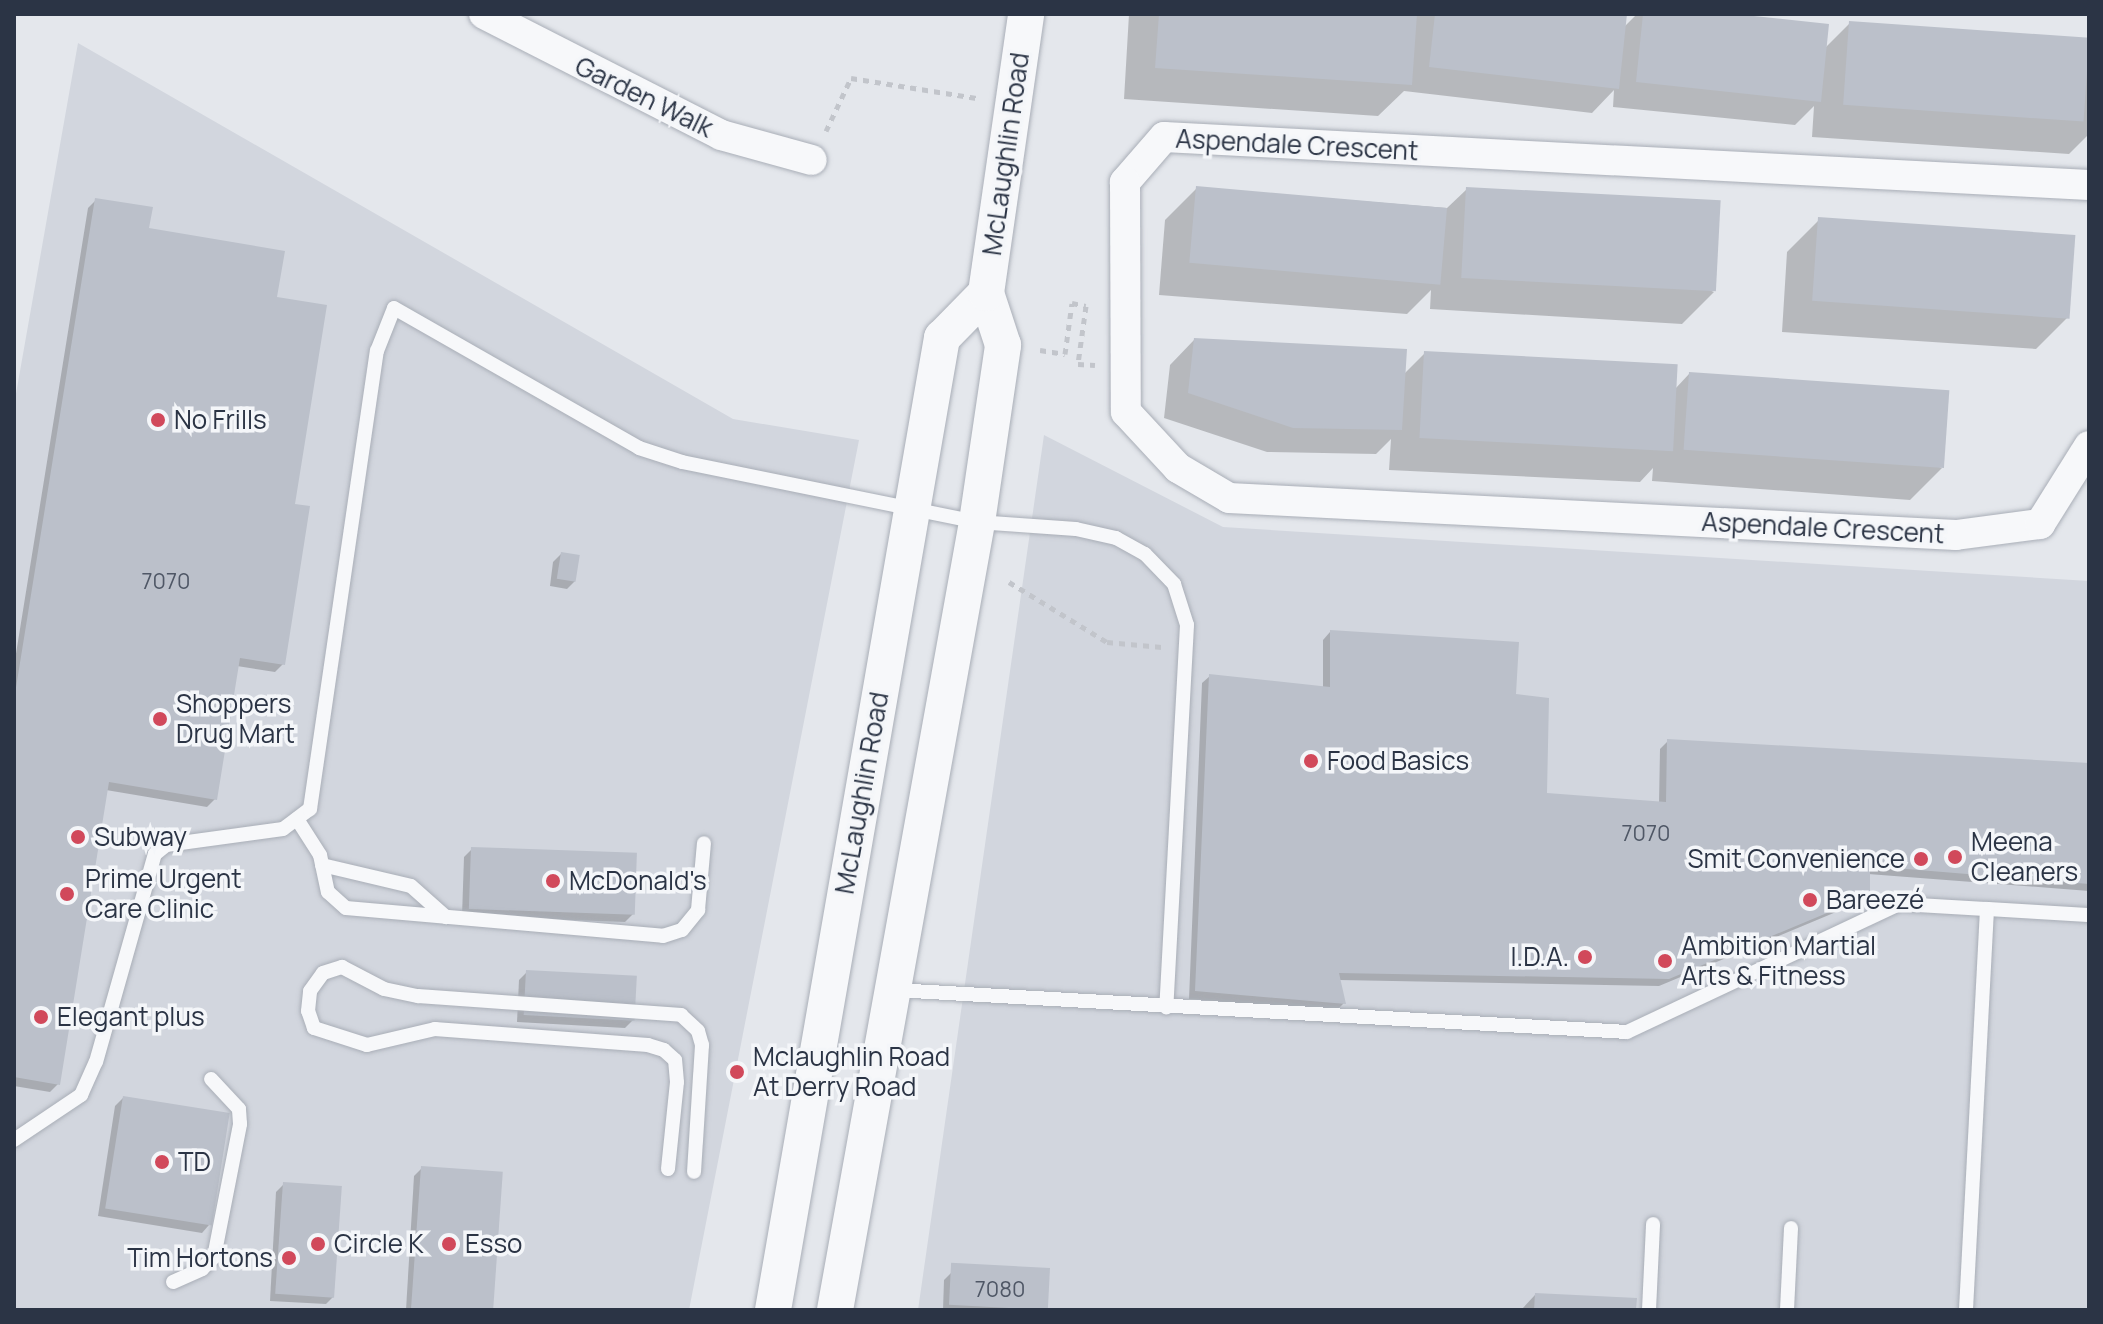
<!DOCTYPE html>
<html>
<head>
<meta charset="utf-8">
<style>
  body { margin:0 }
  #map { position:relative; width:2103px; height:1324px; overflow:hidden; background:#e4e7ec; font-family:Manrope,sans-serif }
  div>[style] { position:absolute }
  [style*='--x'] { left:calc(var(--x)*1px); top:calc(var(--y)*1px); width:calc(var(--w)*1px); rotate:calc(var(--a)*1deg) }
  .built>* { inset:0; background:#d2d6de }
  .shadow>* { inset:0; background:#0003 }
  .building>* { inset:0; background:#bbc0ca; transform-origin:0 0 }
  .path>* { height:5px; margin-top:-2.5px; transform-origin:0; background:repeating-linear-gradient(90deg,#c2c5cb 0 6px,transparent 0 12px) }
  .roads { filter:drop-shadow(0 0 2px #a9aeb7) drop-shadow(0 0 2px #a9aeb7) }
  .service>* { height:14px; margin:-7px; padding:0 7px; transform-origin:7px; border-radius:7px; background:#f7f8fa }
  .minor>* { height:30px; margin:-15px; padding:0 15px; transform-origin:15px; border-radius:15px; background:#f7f8fa }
  .tertiary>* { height:36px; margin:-18px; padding:0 18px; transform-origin:18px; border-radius:18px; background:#f7f8fa }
  .dots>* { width:22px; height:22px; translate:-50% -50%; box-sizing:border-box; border:4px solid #f4f6f9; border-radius:50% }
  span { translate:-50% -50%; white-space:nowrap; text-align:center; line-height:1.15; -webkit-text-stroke:7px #f4f6f9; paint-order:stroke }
  .number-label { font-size:22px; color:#4f5766 }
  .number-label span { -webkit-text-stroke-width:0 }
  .street-label { font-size:26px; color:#2b3445 }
  .poi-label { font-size:26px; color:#2b3445 }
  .left { translate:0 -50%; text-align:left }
  .right { translate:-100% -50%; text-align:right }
  .frame { position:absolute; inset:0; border:16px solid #2b3445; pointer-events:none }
</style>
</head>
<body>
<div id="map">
  <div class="built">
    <div style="clip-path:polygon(78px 43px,733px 419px,859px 440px,689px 1310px,14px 1310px,14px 405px)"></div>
    <div style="clip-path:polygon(1044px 435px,1223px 527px,2089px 581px,2089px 1310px,918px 1310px)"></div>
  </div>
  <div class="shadow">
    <div style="clip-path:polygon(1129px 14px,1625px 14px,1623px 28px,1637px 14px,1716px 14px,1825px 48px,1850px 23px,2089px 40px,2089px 134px,2069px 154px,1812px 137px,1814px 106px,1795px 125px,1613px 107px,1614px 90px,1592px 113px,1404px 91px,1378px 116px,1124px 99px)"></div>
    <div style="clip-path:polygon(1197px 188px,1447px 208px,1467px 189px,1714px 292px,1682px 324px,1430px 309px,1431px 290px,1407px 314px,1159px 295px,1165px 220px)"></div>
    <div style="clip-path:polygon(96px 200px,275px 298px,292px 505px,283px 664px,275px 672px,237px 666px,215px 799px,207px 807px,106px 790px,58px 1084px,50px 1092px,14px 1086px,14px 666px,88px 208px)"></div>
    <div style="clip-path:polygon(1819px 220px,2068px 317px,2036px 349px,1782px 332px,1787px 252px)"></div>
    <div style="clip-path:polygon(1194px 340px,1404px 374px,1425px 353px,1675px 389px,1689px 374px,1942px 468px,1910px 500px,1652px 481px,1653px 468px,1640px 482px,1389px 470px,1391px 439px,1376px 454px,1267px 452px,1164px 418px,1170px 365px)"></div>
    <div style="clip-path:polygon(561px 554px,575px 581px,567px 589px,550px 586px,553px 562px)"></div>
    <div style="clip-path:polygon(1330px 632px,1514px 696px,1545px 795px,1659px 804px,1660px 749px,1668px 741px,2089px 765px,2089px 891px,1868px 874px,1868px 894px,1860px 902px,1659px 986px,1339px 980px,1344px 1003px,1336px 1011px,1189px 999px,1202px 683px,1210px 676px,1323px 688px,1323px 640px)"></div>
    <div style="clip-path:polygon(472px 849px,633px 914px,625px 922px,462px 916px,464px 857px)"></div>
    <div style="clip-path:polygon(527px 972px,633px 1020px,625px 1028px,517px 1022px,519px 980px)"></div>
    <div style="clip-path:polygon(123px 1098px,209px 1225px,202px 1233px,98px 1216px,115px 1106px)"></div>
    <div style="clip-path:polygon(422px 1168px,493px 1310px,406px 1310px,414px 1176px)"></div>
    <div style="clip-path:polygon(284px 1184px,334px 1296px,326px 1304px,270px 1301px,276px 1192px)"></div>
    <div style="clip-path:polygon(952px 1272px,1046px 1310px,943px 1310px,944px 1280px)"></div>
    <div style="clip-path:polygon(1535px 1295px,1634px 1310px,1521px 1310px)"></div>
  </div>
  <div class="building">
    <div style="clip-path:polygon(1159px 14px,1417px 14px,1412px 85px,1155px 68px)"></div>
    <div style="clip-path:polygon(1435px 14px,1627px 14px,1619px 89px,1429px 67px)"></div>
    <div style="clip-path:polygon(1643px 14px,1735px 14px,1829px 24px,1821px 102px,1636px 82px)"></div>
    <div style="left:1849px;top:21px;width:241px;height:84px;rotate:4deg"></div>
    <div style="left:1196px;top:186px;width:252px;height:77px;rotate:5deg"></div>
    <div style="left:1466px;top:187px;width:255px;height:91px;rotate:3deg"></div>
    <div style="clip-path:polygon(95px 198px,153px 207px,149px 228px,285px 251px,277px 297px,327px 305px,295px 504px,310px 506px,285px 665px,240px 658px,217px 800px,109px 782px,60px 1085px,14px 1077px,14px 700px)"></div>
    <div style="left:1818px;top:217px;width:258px;height:84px;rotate:4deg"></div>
    <div style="clip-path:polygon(1194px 338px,1407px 349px,1402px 430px,1293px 428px,1188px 393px)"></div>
    <div style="left:1424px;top:351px;width:254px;height:87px;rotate:3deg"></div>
    <div style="left:1689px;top:372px;width:261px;height:78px;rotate:4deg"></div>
    <div style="left:561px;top:552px;width:19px;height:27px;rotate:9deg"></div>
    <div style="clip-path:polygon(1330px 630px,1519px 642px,1516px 694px,1549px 698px,1547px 793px,1666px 802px,1667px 739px,2089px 763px,2089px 884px,1870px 866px,1870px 895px,1669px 979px,1339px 973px,1346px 1004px,1195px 991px,1209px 674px,1330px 687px)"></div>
    <div style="left:471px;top:847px;width:166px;height:62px;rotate:2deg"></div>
    <div style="left:526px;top:970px;width:111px;height:45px;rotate:3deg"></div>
    <div style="left:123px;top:1096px;width:108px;height:114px;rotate:9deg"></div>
    <div style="left:421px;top:1166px;width:82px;height:144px;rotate:4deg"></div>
    <div style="left:283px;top:1182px;width:59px;height:112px;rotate:4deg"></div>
    <div style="left:1050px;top:1268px;width:42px;height:99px;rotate:93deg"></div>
    <div style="clip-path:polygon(1535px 1293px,1637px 1298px,1636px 1310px,1534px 1310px)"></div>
  </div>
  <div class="path">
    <div style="--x:826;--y:131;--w:59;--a:-64.7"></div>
    <div style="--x:851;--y:78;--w:127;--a:9.1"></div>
    <div style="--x:1040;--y:350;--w:25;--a:9"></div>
    <div style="--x:1065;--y:354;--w:51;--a:-82.2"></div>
    <div style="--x:1072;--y:303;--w:14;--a:12"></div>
    <div style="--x:1086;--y:306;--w:59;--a:97.9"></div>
    <div style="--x:1078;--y:364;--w:17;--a:3"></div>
    <div style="--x:1009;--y:582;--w:115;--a:31.5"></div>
    <div style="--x:1107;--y:642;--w:55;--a:5.2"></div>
  </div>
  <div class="roads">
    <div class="service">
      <div style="--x:297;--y:819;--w:43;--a:57.4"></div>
      <div style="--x:320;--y:855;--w:38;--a:78"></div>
      <div style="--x:328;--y:892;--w:24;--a:42"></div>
      <div style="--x:346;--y:908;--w:318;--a:5"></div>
      <div style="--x:663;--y:936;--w:20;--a:-18"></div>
      <div style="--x:682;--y:930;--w:26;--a:-51"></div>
      <div style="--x:698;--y:910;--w:67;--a:-84.9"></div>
      <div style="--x:322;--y:865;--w:91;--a:13.3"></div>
      <div style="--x:411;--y:886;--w:47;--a:41.5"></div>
      <div style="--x:1987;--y:909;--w:102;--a:3.4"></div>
      <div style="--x:895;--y:990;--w:733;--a:3.28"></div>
      <div style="--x:1627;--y:1032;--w:301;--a:-25.2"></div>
      <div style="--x:1899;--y:904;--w:88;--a:3.3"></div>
      <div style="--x:1987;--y:909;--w:402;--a:93"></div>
      <div style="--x:14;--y:1140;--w:81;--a:-33.9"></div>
      <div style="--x:81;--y:1095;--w:36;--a:-66"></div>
      <div style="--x:96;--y:1062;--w:216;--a:-74.2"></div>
      <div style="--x:155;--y:854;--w:14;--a:-39"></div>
      <div style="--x:166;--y:845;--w:118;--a:-7.8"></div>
      <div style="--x:283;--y:829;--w:34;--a:-37"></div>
      <div style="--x:310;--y:809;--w:463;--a:-81.7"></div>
      <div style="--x:377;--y:351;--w:46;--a:-68.4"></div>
      <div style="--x:394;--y:308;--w:282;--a:29.7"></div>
      <div style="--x:639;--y:448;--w:45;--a:18"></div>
      <div style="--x:682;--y:462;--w:301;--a:11.5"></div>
      <div style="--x:977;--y:522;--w:99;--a:4"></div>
      <div style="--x:1076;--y:529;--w:41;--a:12.7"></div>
      <div style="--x:1116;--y:538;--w:33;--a:29"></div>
      <div style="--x:1145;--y:554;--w:42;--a:46"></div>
      <div style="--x:1174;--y:584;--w:43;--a:72.4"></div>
      <div style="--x:1187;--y:625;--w:383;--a:93.1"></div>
      <div style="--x:668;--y:1169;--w:87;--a:-84.1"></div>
      <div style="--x:677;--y:1082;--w:22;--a:-95"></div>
      <div style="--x:675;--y:1060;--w:15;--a:-138"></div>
      <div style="--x:664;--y:1050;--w:17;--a:-163"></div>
      <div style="--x:648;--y:1045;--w:214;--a:-175.7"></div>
      <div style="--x:435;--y:1029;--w:70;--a:166.8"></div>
      <div style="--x:367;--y:1045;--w:56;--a:-162.2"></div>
      <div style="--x:314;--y:1028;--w:18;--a:-109"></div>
      <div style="--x:308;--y:1011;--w:20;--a:-84"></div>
      <div style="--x:310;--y:991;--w:22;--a:-54"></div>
      <div style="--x:323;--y:973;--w:20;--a:-18"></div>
      <div style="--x:342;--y:967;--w:47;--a:27.6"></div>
      <div style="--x:384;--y:989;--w:35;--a:12"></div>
      <div style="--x:418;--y:996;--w:264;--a:4.1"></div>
      <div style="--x:681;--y:1015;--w:23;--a:43"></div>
      <div style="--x:698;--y:1031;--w:15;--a:74"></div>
      <div style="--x:702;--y:1045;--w:127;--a:93.6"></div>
      <div style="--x:173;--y:1282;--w:32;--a:-24"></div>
      <div style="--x:202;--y:1269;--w:17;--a:-45"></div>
      <div style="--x:214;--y:1257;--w:136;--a:-78.9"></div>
      <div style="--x:240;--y:1124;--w:15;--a:-94"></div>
      <div style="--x:239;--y:1109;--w:41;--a:-133"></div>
      <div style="--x:1649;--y:1310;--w:86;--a:-87.3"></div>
      <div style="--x:1787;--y:1310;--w:82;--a:-87.2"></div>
    </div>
    <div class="minor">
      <div style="--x:484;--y:14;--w:266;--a:27"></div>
      <div style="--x:721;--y:135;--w:94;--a:15.4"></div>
      <div style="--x:2089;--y:185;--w:926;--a:-177.03"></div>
      <div style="--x:1164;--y:137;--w:60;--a:130.9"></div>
      <div style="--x:1125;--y:182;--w:230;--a:89.8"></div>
      <div style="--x:1126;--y:412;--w:76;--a:47.1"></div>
      <div style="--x:1178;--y:468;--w:59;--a:30.5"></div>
      <div style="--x:1229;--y:498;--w:728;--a:2.91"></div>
      <div style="--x:1956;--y:535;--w:85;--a:-7.5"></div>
      <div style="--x:2040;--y:524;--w:92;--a:-57.9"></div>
    </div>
    <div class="tertiary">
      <div style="--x:773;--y:1310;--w:987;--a:-80.14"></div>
      <div style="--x:942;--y:338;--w:63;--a:-45.6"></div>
      <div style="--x:835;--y:1310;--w:801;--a:-79.78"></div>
      <div style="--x:977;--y:522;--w:179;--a:-81.6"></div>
      <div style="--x:1003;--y:345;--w:55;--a:-108.1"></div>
      <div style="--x:986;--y:293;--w:282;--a:-81.8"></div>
    </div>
  </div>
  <div class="dots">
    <div style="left:158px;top:420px;background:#d1495b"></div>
    <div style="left:160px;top:719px;background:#d1495b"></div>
    <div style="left:1311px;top:761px;background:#d1495b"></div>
    <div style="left:78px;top:837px;background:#d1495b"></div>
    <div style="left:1955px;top:857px;background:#d1495b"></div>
    <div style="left:1921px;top:859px;background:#d1495b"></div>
    <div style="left:553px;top:881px;background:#d1495b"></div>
    <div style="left:67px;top:894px;background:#d1495b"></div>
    <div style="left:1810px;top:900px;background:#d1495b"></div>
    <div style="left:1585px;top:957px;background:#d1495b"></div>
    <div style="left:1665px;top:961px;background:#d1495b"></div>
    <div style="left:41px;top:1017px;background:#d1495b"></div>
    <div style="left:737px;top:1072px;background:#d1495b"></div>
    <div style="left:162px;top:1162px;background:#d1495b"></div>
    <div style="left:318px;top:1244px;background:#d1495b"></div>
    <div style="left:449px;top:1244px;background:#d1495b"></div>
    <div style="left:289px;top:1258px;background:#d1495b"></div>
  </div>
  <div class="number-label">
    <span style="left:166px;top:582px">7070</span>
    <span style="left:1646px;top:834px">7070</span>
    <span style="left:1000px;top:1290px">7080</span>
  </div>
  <div class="street-label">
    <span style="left:644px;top:97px;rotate:26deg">Garden Walk</span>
    <span style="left:1297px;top:145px;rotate:3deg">Aspendale Crescent</span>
    <span style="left:1006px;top:154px;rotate:-82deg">McLaughlin Road</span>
    <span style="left:1823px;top:528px;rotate:3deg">Aspendale Crescent</span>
    <span style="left:862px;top:793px;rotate:-80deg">McLaughlin Road</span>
  </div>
  <div class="poi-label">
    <span class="left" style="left:174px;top:420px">No Frills</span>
    <span class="left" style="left:176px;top:719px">Shoppers<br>Drug Mart</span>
    <span class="left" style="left:1327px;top:761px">Food Basics</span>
    <span class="left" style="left:94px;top:837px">Subway</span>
    <span class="left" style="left:1971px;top:857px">Meena<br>Cleaners</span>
    <span class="right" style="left:1905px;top:859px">Smit Convenience</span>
    <span class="left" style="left:85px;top:894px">Prime Urgent<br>Care Clinic</span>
    <span class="left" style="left:569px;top:881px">McDonald's</span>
    <span class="left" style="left:1826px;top:900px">Bareezé</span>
    <span class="left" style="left:1681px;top:961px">Ambition Martial<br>Arts &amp; Fitness</span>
    <span class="right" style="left:1569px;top:957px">I.D.A.</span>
    <span class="left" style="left:57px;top:1017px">Elegant plus</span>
    <span class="left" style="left:753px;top:1072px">Mclaughlin Road<br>At Derry Road</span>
    <span class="left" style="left:178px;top:1162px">TD</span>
    <span class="left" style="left:334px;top:1244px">Circle K</span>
    <span class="left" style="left:465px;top:1244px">Esso</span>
    <span class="right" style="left:273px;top:1258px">Tim Hortons</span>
  </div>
  <div class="frame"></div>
</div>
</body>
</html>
